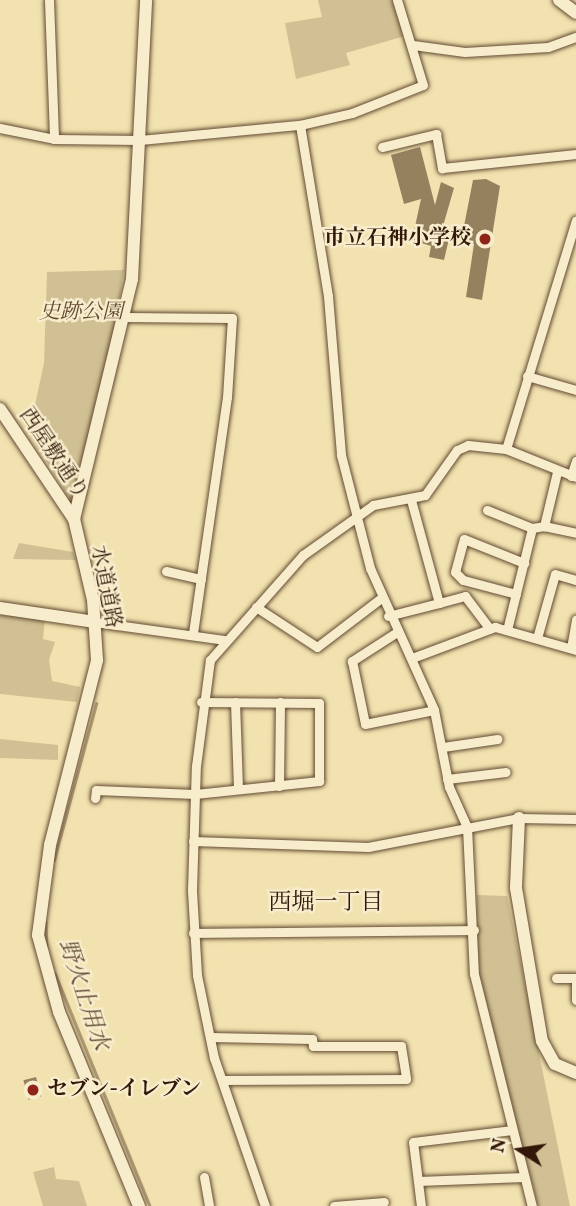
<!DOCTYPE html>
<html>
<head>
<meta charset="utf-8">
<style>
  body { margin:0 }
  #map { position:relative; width:576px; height:1206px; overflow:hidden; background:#f2e2af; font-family:Vollkorn,"Noto Serif JP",serif }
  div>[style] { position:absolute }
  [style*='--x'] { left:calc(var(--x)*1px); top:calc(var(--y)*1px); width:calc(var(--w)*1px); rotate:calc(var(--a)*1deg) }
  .green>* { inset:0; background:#d1c093 }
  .stream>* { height:2.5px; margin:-1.25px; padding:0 1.25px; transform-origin:1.25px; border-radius:1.25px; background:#b19d77 }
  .building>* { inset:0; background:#96815f; transform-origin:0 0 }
  .roads { filter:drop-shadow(0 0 2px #624a32) drop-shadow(0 0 2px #624a32) }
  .street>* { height:9px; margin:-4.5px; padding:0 4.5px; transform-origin:4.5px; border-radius:4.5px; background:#f7eccb }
  .secondary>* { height:12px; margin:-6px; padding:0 6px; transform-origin:6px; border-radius:6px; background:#f7eccb }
  .dots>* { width:19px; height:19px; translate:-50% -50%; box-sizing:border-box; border:4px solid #f7eccb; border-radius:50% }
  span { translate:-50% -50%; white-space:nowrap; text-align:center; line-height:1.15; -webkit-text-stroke:5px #f7eccb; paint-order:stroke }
  .poi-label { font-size:21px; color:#321809; font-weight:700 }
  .right { translate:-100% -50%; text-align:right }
  .left { translate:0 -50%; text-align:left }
  .park-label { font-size:21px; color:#624a32; font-style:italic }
  .street-label { font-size:21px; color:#321809 }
  .neighbourhood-label { font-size:23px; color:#321809 }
  .water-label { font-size:23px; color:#654d35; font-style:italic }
  .north { position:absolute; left:485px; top:1115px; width:70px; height:70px; -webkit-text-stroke:5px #f7eccb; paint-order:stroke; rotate:282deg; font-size:19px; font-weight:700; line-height:28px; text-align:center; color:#321809 }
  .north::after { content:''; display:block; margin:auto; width:24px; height:32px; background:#321809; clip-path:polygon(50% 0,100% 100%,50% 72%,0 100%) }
</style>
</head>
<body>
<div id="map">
  <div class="green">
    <div style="clip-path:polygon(318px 0,393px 0,405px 36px,346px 53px,350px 65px,296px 79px,285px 23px,322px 17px)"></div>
    <div style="clip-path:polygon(124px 270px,111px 350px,71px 501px,29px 433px,44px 363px,47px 272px)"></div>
    <div style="clip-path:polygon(19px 543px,73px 552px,76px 560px,13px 559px)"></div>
    <div style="clip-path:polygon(0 615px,45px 619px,43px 639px,55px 642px,49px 660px,52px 681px,80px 687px,77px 702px,0 694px)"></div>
    <div style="clip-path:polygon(0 739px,58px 745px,58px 760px,0 758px)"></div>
    <div style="clip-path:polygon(477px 895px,507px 896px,570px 1206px,538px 1206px,477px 974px)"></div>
    <div style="clip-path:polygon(54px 1167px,56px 1179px,79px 1181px,87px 1206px,43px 1206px,33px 1172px)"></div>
  </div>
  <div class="stream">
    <div style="--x:54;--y:860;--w:162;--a:-74.9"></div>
    <div style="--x:46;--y:922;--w:25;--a:88"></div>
    <div style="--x:55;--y:973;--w:252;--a:67.8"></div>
  </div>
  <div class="building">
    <div style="clip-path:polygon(420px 147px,435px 205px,441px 182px,454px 188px,443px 226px,449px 239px,444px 260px,429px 257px,431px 246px,412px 240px,421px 199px,404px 204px,391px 155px)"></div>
    <div style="clip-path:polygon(486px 179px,500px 186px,482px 300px,466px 297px,474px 244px,465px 243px,463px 231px,473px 180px)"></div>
    <div style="left:36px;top:1077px;width:20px;height:13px;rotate:75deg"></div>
  </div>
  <div class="roads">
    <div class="street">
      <div style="--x:49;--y:0;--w:139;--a:87.9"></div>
      <div style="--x:413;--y:45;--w:52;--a:7.7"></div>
      <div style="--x:465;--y:52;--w:83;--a:-3.4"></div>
      <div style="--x:548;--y:47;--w:30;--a:-20"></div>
      <div style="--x:300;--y:125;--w:173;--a:80.7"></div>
      <div style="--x:328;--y:296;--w:160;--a:85.3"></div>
      <div style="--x:341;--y:455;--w:117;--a:75.6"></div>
      <div style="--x:370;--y:568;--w:156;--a:65.7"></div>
      <div style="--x:434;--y:710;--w:78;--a:79"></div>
      <div style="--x:449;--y:787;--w:44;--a:65.8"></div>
      <div style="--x:467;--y:827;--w:147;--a:87.3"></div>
      <div style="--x:474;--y:974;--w:239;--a:76"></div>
      <div style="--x:0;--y:128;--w:55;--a:11.5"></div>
      <div style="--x:54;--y:139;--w:86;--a:0.7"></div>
      <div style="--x:140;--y:140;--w:161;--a:-5.4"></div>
      <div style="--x:300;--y:125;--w:53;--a:-13"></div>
      <div style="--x:352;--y:113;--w:76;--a:-21.5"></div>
      <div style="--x:423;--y:85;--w:89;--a:-107"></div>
      <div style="--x:382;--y:147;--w:56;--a:-13.5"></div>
      <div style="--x:436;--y:134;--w:35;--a:80"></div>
      <div style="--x:442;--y:168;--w:135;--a:-6"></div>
      <div style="--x:125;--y:317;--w:107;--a:0.5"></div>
      <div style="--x:232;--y:318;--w:79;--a:93.6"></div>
      <div style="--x:227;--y:397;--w:239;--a:98.2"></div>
      <div style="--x:527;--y:376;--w:51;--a:15.9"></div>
      <div style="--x:506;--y:449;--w:239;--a:-73"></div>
      <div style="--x:557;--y:472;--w:56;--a:103.5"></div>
      <div style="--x:544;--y:526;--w:33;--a:12"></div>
      <div style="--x:571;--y:476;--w:16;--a:-72"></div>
      <div style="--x:487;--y:510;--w:48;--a:21.8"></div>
      <div style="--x:532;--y:528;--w:12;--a:-9"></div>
      <div style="--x:166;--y:571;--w:36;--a:13"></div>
      <div style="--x:516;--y:594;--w:55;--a:-165.2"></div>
      <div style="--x:463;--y:580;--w:11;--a:-135"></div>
      <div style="--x:455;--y:572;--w:34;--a:-75"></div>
      <div style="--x:464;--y:539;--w:65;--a:21.8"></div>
      <div style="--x:439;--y:603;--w:27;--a:-15"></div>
      <div style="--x:465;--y:596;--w:41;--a:52.9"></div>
      <div style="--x:256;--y:607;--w:73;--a:33.3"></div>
      <div style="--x:317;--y:647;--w:81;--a:-37.4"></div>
      <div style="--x:388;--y:616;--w:53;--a:-14.3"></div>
      <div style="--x:439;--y:603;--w:107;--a:-105.2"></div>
      <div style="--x:95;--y:622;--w:130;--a:7.9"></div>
      <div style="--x:507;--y:630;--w:105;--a:-76.2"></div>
      <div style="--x:397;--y:632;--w:54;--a:147.2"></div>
      <div style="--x:352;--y:661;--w:64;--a:78.3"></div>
      <div style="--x:365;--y:724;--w:70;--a:-11.5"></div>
      <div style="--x:537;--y:638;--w:66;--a:-74.3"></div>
      <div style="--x:555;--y:574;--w:22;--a:16"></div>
      <div style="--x:571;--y:648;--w:29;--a:-80"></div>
      <div style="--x:412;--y:658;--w:89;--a:-20.5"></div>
      <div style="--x:495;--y:627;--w:84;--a:15.9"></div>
      <div style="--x:235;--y:702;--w:87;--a:88"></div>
      <div style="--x:443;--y:747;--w:55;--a:-8.4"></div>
      <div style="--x:447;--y:779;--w:59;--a:-6.8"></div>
      <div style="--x:279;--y:786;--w:84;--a:-89.3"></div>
      <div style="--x:95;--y:798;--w:8;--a:-83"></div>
      <div style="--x:96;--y:790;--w:99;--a:2.3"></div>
      <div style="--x:195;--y:794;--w:125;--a:-6"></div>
      <div style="--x:319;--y:781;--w:78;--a:-90"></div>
      <div style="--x:319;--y:703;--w:118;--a:-179.5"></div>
      <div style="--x:193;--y:841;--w:175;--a:2"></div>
      <div style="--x:368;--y:847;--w:154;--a:-10.9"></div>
      <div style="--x:519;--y:818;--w:57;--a:1"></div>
      <div style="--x:193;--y:933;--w:281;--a:-0.6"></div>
      <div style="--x:556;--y:978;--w:19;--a:0"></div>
      <div style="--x:576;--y:978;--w:22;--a:90"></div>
      <div style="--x:210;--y:1037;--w:102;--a:1.1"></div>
      <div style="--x:312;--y:1039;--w:7;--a:82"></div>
      <div style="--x:313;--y:1046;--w:88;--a:0"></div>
      <div style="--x:401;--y:1046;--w:33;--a:81"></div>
      <div style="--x:406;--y:1079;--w:184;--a:179.7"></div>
      <div style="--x:204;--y:1177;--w:29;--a:80"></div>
      <div style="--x:418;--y:1181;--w:106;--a:-2.2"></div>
      <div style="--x:265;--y:1206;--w:157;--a:-109"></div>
      <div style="--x:214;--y:1058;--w:85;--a:-101.6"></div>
      <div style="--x:197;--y:975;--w:85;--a:-93.4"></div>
      <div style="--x:192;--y:890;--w:124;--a:-88.2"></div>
      <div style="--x:196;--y:766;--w:107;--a:-82.5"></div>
      <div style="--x:210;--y:660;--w:140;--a:-48.5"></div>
      <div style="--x:303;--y:555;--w:86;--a:-35.5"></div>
      <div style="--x:373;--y:505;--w:53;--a:-10.9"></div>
      <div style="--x:425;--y:495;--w:55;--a:-54.6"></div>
      <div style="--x:457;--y:450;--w:12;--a:-24"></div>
      <div style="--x:468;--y:445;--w:38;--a:6"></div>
      <div style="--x:506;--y:449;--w:75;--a:21.8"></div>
      <div style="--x:334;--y:1206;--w:50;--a:-4.6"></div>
      <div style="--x:421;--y:1206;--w:64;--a:-97.1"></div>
      <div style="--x:413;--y:1142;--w:100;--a:-6.9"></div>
    </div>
    <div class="secondary">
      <div style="--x:559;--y:0;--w:21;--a:37"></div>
      <div style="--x:0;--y:409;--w:133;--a:56.1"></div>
      <div style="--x:0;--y:608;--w:96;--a:8.4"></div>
      <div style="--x:519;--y:818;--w:70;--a:92.5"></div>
      <div style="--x:516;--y:888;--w:155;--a:80.4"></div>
      <div style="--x:542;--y:1041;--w:26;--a:61"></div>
      <div style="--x:555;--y:1064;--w:23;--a:23"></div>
      <div style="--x:139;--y:1206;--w:210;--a:-112.4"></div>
      <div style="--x:59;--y:1012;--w:80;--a:-105.3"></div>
      <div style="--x:38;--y:935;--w:91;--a:-82.4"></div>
      <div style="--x:50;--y:845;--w:191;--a:-75.7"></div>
      <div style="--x:97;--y:660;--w:60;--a:-93.8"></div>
      <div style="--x:93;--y:600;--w:83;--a:-103.2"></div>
      <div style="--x:74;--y:519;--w:247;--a:-76.4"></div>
      <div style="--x:132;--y:279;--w:279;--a:-87.1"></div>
    </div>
  </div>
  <div class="dots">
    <div style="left:485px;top:239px;background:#8f2418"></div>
    <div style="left:33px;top:1090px;background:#8f2418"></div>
  </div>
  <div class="poi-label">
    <span class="right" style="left:471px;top:239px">市立石神小学校</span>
    <span class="left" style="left:47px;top:1090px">セブン-イレブン</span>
  </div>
  <div class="park-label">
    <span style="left:81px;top:313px">史跡公園</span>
  </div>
  <div class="street-label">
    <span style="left:53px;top:454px;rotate:56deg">西屋敷通り</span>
    <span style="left:105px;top:587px;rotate:79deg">水道道路</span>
  </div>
  <div class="neighbourhood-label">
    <span style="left:326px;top:903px">西堀一丁目</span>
  </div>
  <div class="water-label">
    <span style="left:83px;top:995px;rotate:72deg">野火止用水</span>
  </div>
  <div class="north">N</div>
</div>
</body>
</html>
